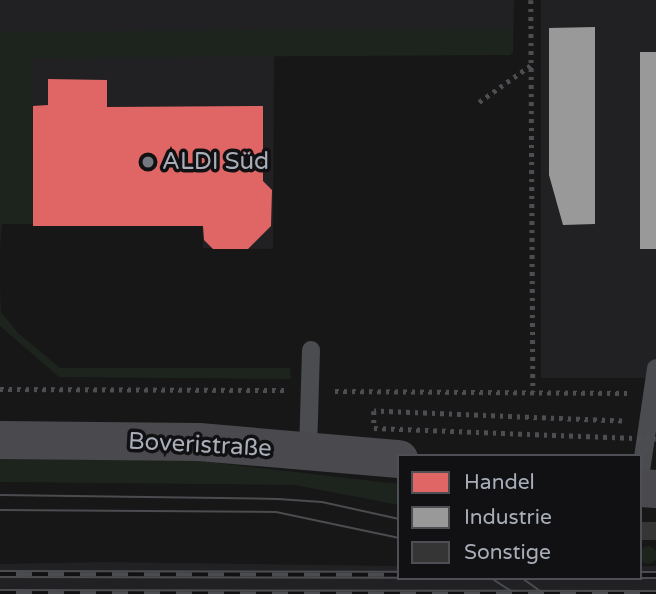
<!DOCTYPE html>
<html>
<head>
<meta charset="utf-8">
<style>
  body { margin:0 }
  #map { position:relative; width:656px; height:594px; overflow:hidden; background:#171717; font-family:"Varela Round",sans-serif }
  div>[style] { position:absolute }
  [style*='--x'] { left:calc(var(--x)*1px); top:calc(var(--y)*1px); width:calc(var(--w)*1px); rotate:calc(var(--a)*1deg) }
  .built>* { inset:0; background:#212123; transform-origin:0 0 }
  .green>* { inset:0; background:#1d241e }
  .round { border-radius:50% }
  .shops>* { inset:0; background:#e06666 }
  .industry>* { inset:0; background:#999; transform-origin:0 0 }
  .building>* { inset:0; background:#353536; transform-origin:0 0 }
  .path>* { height:4.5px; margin-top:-2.25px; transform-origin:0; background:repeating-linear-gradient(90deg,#4d4e52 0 3.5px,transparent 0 8.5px) }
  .lane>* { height:18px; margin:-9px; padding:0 9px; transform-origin:9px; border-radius:9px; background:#4b4c50 }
  .secondary>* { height:38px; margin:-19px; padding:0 19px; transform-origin:19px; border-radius:19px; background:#4a4a4e }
  .tram>* { height:2px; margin:-1px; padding:0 1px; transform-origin:1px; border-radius:1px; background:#4b4c4f }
  .rail>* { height:8px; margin-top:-4px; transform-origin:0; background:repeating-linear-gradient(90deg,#111113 0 16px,#4b4c4f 0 32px); box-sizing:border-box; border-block:2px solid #4b4c4f }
  .path-bridge>* { height:4.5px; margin-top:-2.25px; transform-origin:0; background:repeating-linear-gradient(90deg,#4d4e52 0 3.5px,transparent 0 8.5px) }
  .dots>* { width:19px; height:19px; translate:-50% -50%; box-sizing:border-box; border:4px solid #111113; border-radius:50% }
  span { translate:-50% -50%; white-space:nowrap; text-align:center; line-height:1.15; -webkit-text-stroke:7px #111113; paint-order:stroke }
  .poi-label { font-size:24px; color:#a8adb8 }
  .left { translate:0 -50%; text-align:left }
  .street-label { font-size:24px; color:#a8adb8 }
  .legend { position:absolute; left:397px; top:454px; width:245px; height:126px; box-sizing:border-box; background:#111113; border:2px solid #4d4f55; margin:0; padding:9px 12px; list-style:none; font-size:21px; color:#a8adb8 }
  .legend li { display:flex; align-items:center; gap:14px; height:35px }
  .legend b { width:35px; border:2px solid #4d4f55 }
</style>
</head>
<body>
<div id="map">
  <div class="built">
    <div style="clip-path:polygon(0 0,514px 0,513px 53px,274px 51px,273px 249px,203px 248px,202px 225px,2px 224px,0 246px)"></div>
    <div style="left:541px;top:0;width:115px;height:378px"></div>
    <div style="clip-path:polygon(105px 562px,399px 566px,399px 578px,640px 578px,640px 566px,656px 566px,656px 594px,0 594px,0 564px)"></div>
  </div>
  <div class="green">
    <div style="clip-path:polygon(511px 28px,511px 55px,32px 58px,33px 224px,1px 224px,0 246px,0 32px)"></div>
    <div style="clip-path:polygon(0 286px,1px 312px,17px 332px,60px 368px,290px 368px,291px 379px,59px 377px,0 326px)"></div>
    <div style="clip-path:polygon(0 458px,199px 461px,399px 484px,399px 505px,295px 485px,0 482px)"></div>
    <div class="round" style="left:639px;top:546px;width:18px;height:18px"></div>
  </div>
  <div class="shops">
    <div style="clip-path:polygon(48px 79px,107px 80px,107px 107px,263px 106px,263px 181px,272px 190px,271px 226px,248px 249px,213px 249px,204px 240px,203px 226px,33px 226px,33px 106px,48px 105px)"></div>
  </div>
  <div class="industry">
    <div style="clip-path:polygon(595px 27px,595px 224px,563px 225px,549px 175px,549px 28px)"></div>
    <div style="left:640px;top:52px;width:16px;height:197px"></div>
  </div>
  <div class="building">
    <div style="left:640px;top:522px;width:16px;height:18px"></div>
  </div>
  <div class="path">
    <div style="--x:531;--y:0;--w:392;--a:89.7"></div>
    <div style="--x:479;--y:102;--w:64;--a:-35.4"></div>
    <div style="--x:0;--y:389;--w:288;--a:0.2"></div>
    <div style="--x:335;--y:391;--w:292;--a:0.4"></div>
  </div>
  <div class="lane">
    <div style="--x:308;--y:451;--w:101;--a:-88.3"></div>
    <div style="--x:640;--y:478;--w:111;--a:-81.7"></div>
  </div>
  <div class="secondary">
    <div style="--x:0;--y:440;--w:199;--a:0.6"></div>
    <div style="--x:199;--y:442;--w:201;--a:4.9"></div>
    <div style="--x:640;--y:488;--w:16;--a:4"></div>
  </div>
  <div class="tram">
    <div style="--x:0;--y:495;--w:278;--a:0.8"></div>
    <div style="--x:278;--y:499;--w:44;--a:3.9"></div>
    <div style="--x:322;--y:502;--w:79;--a:12.4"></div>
    <div style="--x:0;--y:510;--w:276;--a:0.4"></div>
    <div style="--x:276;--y:512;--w:126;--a:11.9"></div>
    <div style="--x:491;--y:578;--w:30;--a:33"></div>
    <div style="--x:522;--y:578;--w:27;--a:36"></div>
  </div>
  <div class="rail">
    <div style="--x:0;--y:574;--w:399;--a:0.1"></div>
    <div style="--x:640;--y:575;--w:16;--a:0"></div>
    <div style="--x:0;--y:593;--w:656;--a:0.09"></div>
  </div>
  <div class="path-bridge">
    <div style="--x:622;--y:421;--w:248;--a:-177.7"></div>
    <div style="--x:374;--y:411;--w:17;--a:90"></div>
    <div style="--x:374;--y:428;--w:282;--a:2.2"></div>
  </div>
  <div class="dots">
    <div style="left:148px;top:162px;background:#757880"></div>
  </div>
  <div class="poi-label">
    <span class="left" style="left:162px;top:162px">ALDI Süd</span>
  </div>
  <div class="street-label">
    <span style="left:200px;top:445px;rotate:3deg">Boveristraße</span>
  </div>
  <ul class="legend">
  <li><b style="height:19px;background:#e06666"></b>Handel</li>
  <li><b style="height:19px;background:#999"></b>Industrie</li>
  <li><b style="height:19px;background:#353536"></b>Sonstige</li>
  </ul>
</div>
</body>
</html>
